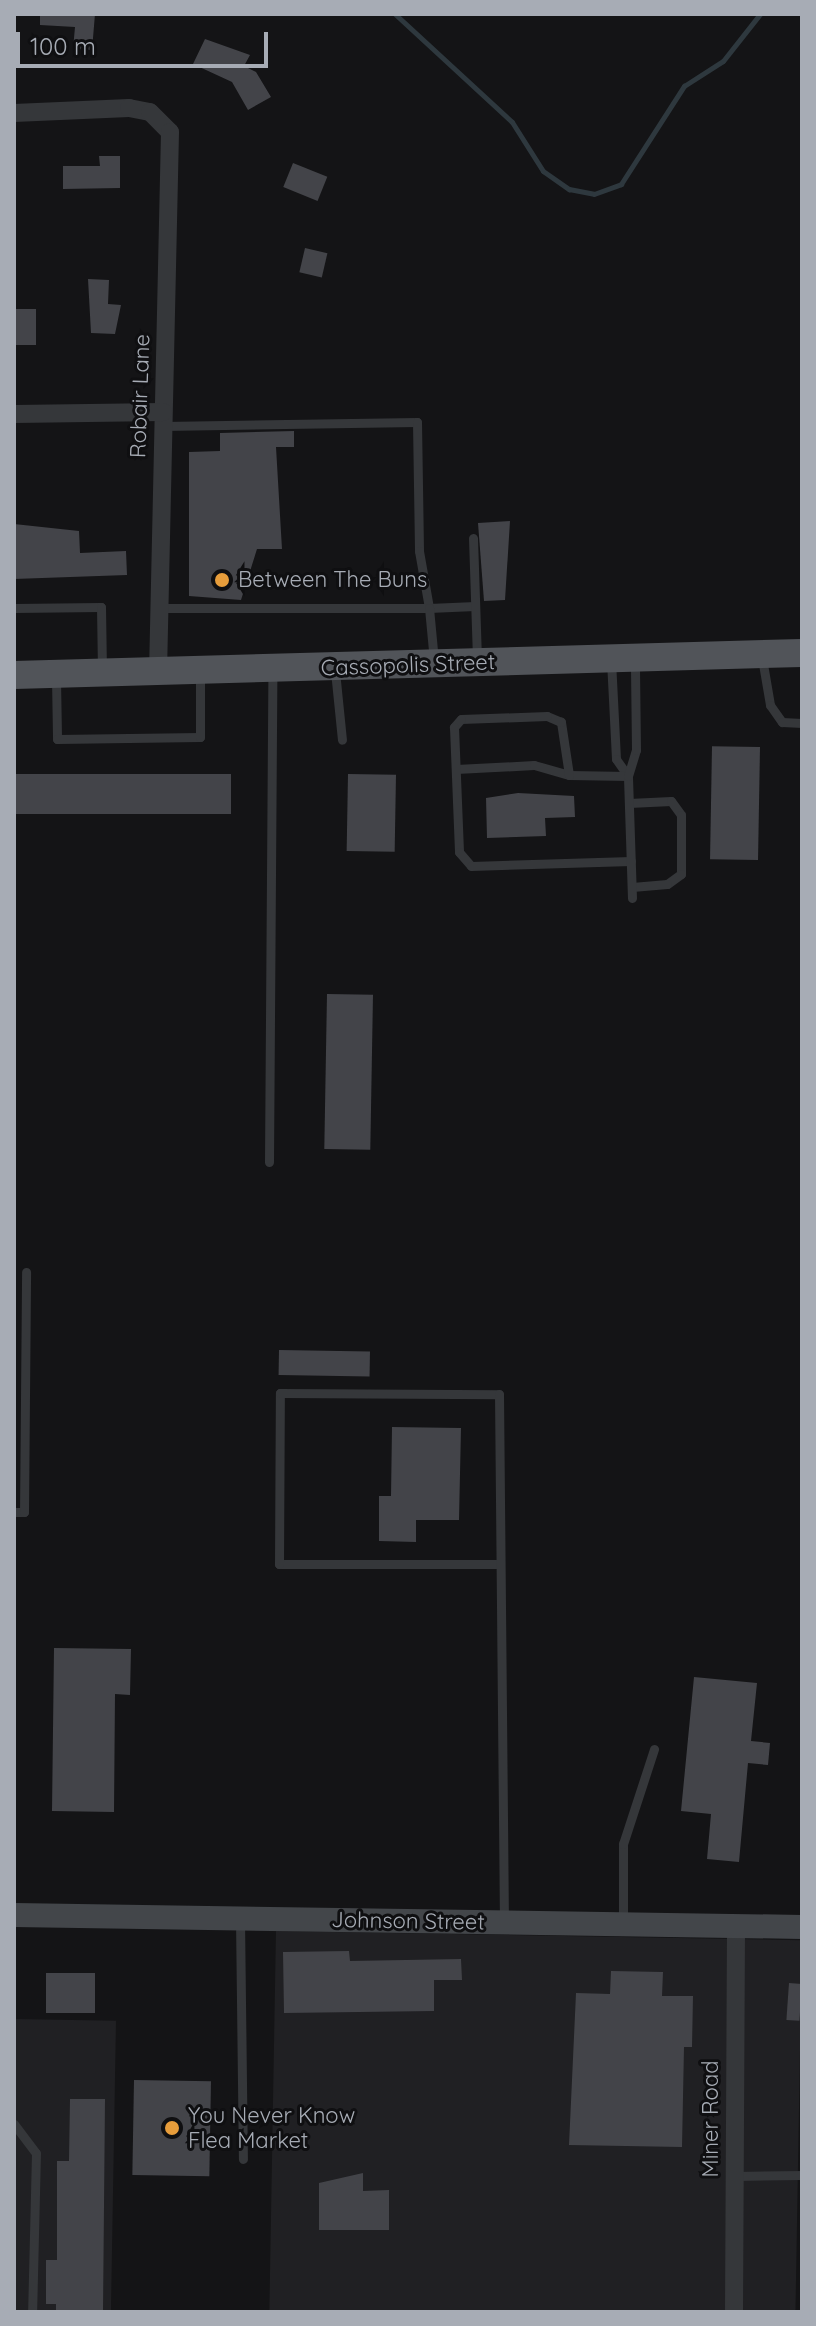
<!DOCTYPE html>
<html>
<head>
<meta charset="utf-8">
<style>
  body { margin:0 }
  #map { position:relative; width:816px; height:2326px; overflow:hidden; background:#141416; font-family:Quicksand,sans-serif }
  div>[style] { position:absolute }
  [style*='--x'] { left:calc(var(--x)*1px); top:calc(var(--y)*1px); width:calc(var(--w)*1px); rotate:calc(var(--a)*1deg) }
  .built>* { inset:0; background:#202023; transform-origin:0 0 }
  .stream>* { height:5px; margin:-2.5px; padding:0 2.5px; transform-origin:2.5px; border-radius:2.5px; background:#2e383e }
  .building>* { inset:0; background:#434449; transform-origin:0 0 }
  .lane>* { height:9px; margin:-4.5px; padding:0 4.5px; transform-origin:4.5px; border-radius:4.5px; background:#35373a }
  .street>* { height:18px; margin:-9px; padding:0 9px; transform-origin:9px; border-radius:9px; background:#35373a }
  .secondary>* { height:24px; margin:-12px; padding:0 12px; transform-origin:12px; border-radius:12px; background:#43464a }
  .primary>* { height:28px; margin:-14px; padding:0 14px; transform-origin:14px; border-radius:14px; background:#515459 }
  .dots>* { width:22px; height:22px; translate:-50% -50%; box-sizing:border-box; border:4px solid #0f0f11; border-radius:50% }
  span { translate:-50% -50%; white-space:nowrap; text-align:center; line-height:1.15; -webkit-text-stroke:6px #0f0f11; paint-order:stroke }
  .street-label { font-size:22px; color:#a7acb5 }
  .poi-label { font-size:22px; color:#a7acb5 }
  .left { translate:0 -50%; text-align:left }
  .frame { position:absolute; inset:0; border:16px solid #a7acb5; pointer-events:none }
  .scale { position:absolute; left:16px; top:32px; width:252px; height:36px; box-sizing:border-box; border:4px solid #a7acb5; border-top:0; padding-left:10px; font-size:24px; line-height:28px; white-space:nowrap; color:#a7acb5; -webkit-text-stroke:6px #0f0f11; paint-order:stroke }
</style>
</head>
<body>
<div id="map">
  <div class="built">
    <div style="left:276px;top:1931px;width:526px;height:381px;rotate:1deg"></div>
    <div style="left:14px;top:2019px;width:102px;height:293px;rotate:1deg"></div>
  </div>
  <div class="stream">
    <div style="--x:395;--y:14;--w:159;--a:42.7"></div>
    <div style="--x:512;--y:122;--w:58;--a:57.7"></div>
    <div style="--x:543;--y:171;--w:32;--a:35"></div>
    <div style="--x:569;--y:189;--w:25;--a:11"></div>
    <div style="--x:594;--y:194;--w:29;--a:-20"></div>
    <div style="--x:621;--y:184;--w:117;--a:-57.3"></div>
    <div style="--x:684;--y:86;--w:46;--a:-32.7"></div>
    <div style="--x:723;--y:61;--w:60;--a:-51.8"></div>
  </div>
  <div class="building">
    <div style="clip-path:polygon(40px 14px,95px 14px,92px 50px,73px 49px,75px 27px,40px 25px)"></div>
    <div style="clip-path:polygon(205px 39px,250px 55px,244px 66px,256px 72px,271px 97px,248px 110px,232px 82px,193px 64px)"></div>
    <div style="clip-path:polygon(99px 156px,120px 156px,120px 188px,63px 189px,63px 166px,100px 166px)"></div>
    <div style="left:293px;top:163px;width:37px;height:26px;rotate:22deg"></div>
    <div style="left:305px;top:248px;width:23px;height:25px;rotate:13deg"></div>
    <div style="clip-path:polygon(88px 279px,109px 280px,108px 304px,121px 305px,115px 334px,91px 333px)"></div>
    <div style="left:14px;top:309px;width:22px;height:36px"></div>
    <div style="clip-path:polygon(294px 431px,294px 447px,276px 447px,282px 549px,257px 549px,241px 600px,189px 596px,189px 452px,220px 451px,220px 433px)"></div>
    <div style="clip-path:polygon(510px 521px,505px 600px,484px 601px,478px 523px)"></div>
    <div style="clip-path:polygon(14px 524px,79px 531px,80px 553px,126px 551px,127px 575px,14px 579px)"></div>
    <div style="left:760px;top:747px;width:113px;height:48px;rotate:91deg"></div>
    <div style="left:231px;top:774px;width:40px;height:217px;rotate:90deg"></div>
    <div style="left:348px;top:774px;width:48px;height:77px;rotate:1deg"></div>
    <div style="clip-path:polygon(518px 793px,574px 796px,575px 817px,545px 818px,546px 836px,487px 838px,486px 798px)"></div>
    <div style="left:327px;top:994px;width:46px;height:155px;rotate:1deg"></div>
    <div style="left:279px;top:1350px;width:91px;height:25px;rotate:1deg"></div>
    <div style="clip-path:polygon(392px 1427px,461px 1428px,459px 1520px,416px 1520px,416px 1542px,379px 1541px,379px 1496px,391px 1496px)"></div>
    <div style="clip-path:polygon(54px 1648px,131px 1649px,130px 1695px,115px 1694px,114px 1812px,52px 1811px)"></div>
    <div style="clip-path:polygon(694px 1677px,757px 1683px,751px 1741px,770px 1743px,768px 1765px,748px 1763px,739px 1862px,707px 1859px,711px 1814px,681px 1811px)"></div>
    <div style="clip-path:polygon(349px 1951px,350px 1961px,461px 1959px,462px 1980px,434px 1980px,434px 2011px,284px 2013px,283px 1952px)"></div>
    <div style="clip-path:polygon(611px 1971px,663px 1972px,662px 1996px,693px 1996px,692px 2047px,684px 2047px,682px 2147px,569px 2145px,576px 1993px,610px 1994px)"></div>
    <div style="left:95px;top:1973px;width:40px;height:49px;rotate:90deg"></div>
    <div style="left:789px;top:1983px;width:13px;height:37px;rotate:4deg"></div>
    <div style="left:134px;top:2080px;width:77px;height:95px;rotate:1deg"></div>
    <div style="clip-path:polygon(70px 2099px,105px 2099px,103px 2312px,56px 2312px,56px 2304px,46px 2304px,46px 2260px,57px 2260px,57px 2161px,69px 2161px)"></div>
    <div style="clip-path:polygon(363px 2173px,363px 2191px,389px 2190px,389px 2230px,319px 2230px,319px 2183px)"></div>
  </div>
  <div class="lane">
    <div style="--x:163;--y:426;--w:254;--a:-0.9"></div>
    <div style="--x:417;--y:422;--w:129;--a:89.1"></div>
    <div style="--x:419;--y:551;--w:58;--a:80"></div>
    <div style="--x:429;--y:608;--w:46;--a:-2.5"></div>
    <div style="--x:473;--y:538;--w:122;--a:88.1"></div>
    <div style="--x:14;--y:608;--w:87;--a:-0.7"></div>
    <div style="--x:101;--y:607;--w:63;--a:89.1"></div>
    <div style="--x:159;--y:608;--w:270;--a:0"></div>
    <div style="--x:429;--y:608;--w:53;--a:84.6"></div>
    <div style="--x:762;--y:658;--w:48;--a:80.3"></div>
    <div style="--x:770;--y:705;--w:21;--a:55"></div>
    <div style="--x:782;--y:722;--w:20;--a:3"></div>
    <div style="--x:611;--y:660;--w:99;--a:87.1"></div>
    <div style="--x:616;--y:759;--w:21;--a:55"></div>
    <div style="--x:335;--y:671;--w:69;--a:84.2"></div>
    <div style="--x:56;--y:679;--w:60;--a:89"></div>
    <div style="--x:57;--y:739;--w:143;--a:-0.8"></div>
    <div style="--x:200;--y:737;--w:62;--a:-90"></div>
    <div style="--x:456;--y:769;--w:78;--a:-2.9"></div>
    <div style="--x:534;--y:765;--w:36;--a:16"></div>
    <div style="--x:628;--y:776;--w:59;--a:-179"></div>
    <div style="--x:569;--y:775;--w:54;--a:-98.6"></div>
    <div style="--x:561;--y:722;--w:15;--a:-157"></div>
    <div style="--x:547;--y:716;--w:86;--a:178"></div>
    <div style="--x:461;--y:719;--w:11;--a:131"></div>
    <div style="--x:454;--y:727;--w:125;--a:87.7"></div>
    <div style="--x:459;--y:852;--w:18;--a:49"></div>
    <div style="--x:471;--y:866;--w:160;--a:-1.8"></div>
    <div style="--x:629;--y:803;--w:42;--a:-2.7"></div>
    <div style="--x:671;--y:801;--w:17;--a:54"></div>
    <div style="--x:681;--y:815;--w:59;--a:90"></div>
    <div style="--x:681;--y:874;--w:17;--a:144"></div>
    <div style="--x:667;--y:884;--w:35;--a:175"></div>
    <div style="--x:632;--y:898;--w:122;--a:-91.9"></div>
    <div style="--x:628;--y:776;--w:27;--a:-73"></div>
    <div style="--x:636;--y:750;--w:87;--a:-90.7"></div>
    <div style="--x:269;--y:1162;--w:489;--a:-89.6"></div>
    <div style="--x:14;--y:1512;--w:10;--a:0"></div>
    <div style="--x:24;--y:1512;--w:240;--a:-89.5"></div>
    <div style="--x:499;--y:1564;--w:220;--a:180"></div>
    <div style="--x:279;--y:1564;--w:171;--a:-89.7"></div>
    <div style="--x:280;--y:1393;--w:219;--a:0.3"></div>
    <div style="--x:499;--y:1394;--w:527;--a:89.46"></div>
    <div style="--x:240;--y:1919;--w:240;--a:89.3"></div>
    <div style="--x:623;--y:1921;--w:77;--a:-90"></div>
    <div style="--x:623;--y:1844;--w:100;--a:-71.9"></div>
    <div style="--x:14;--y:2124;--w:36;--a:53"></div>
    <div style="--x:36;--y:2153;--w:159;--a:91.4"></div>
    <div style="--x:735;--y:2176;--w:67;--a:-0.9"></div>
  </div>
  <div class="street">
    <div style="--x:14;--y:113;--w:115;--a:-2.5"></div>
    <div style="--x:129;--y:108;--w:21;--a:11"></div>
    <div style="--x:150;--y:112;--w:28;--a:45"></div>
    <div style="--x:170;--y:132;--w:541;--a:91.27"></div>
    <div style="--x:14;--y:414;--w:149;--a:-0.8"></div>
    <div style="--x:734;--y:2312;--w:386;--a:-89.7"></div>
  </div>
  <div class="secondary">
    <div style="--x:14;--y:1915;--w:788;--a:0.87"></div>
  </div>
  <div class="primary">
    <div style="--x:14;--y:675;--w:788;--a:-1.6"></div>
  </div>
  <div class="dots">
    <div style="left:222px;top:580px;background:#e79d3b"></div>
    <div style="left:172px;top:2128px;background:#e79d3b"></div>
  </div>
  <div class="street-label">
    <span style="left:140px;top:396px;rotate:-88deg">Robair Lane</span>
    <span style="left:408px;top:665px;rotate:-2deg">Cassopolis Street</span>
    <span style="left:408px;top:1921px;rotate:1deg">Johnson Street</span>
    <span style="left:711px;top:2119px;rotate:-90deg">Miner Road</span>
  </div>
  <div class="poi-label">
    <span class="left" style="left:238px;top:580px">Between The Buns</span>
    <span class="left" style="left:188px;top:2128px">You Never Know<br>Flea Market</span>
  </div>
  <div class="frame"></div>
  <div class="scale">100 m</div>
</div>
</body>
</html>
